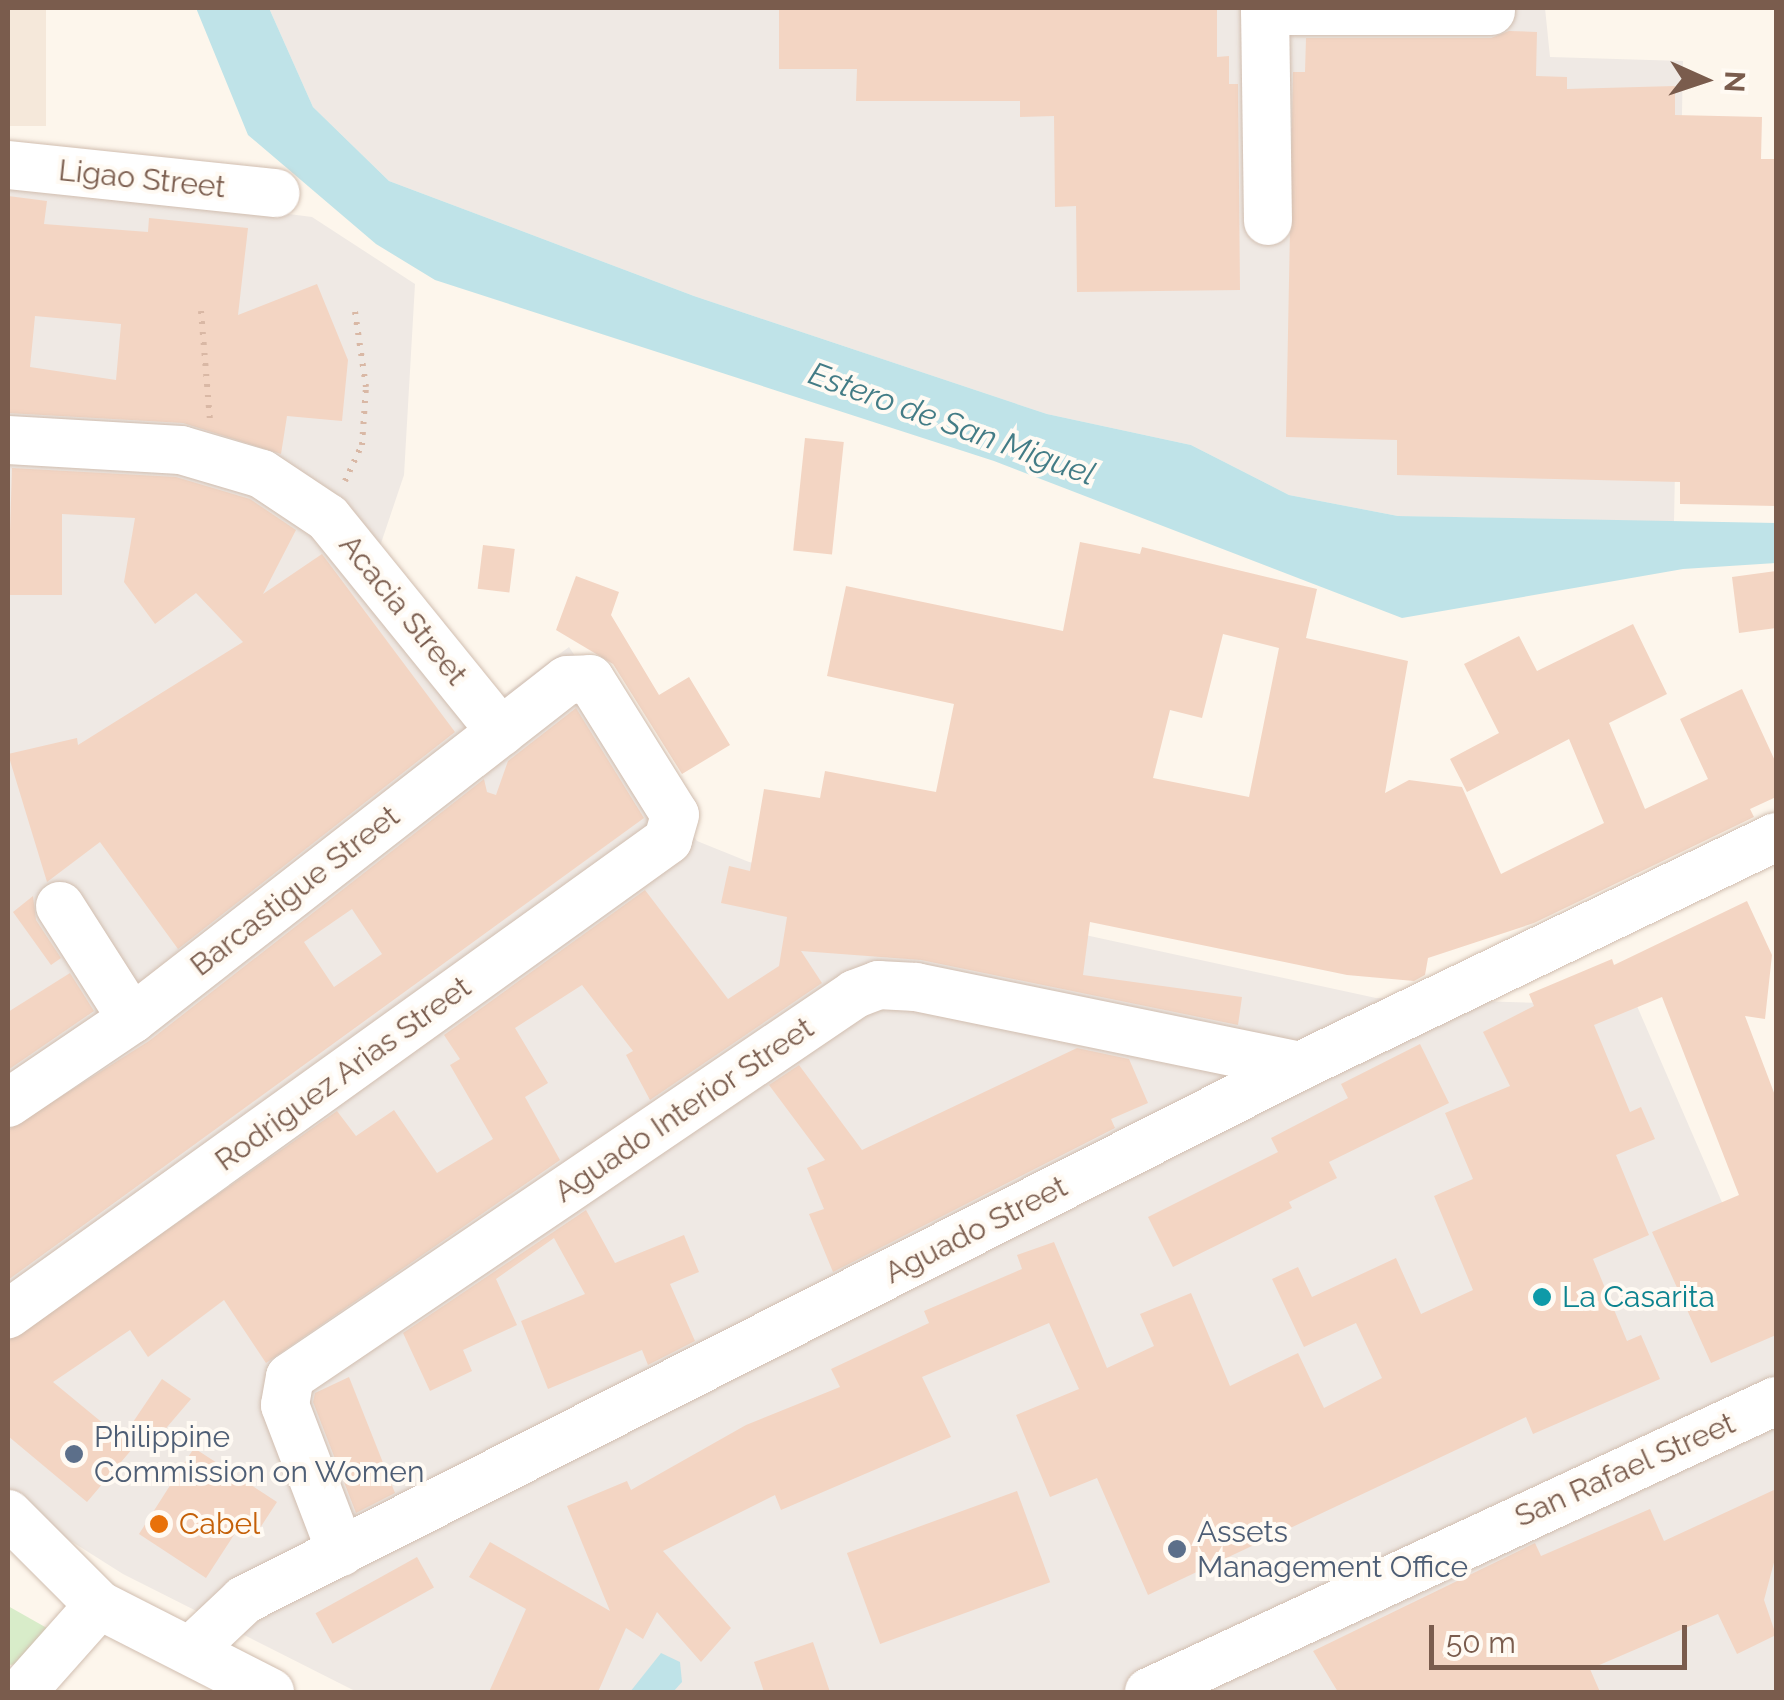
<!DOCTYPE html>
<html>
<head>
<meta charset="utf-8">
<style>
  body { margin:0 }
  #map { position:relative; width:1784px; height:1700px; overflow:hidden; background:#fdf6ec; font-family:Raleway,sans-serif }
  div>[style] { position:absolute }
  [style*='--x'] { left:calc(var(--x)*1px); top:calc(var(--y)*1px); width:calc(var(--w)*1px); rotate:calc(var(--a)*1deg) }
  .residential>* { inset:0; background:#f5e8da; transform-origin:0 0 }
  .industrial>* { inset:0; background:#efe9e4 }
  .green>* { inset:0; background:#d8ecc9 }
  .water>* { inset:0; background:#bfe3e8 }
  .building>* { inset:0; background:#f3d5c3; transform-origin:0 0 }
  .path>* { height:6px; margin-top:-3px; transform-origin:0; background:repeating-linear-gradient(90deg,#d9b8a5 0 2.5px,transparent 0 10.5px) }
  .roads { filter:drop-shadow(0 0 2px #d1beb0) drop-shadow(0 0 2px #d1beb0) }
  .minor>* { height:48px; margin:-24px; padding:0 24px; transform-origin:24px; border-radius:24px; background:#fff }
  .dots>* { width:28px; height:28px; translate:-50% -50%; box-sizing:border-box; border:5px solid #fffaf3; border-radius:50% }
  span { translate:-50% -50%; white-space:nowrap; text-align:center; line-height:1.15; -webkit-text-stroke:8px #fffaf3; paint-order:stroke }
  .street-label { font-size:30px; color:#7a5c4d }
  .culture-label { font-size:30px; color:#0d838f }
  .left { translate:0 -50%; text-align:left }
  .service-label { font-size:30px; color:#4e5e75 }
  .food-label { font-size:30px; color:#c56008 }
  .water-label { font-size:32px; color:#437c86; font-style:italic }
  .frame { position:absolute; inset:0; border:10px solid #7a5c4d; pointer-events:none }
  .north { position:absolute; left:1654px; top:30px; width:100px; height:100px; -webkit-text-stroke:8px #fffaf3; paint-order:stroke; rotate:93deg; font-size:28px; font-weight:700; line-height:40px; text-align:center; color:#7a5c4d }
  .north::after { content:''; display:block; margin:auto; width:35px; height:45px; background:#7a5c4d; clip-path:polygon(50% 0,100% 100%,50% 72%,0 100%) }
  .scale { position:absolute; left:1429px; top:1625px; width:258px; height:45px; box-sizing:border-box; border:5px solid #7a5c4d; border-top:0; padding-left:12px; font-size:30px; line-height:35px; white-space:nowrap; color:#7a5c4d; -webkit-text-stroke:8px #fffaf3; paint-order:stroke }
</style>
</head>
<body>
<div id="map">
  <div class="residential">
    <div style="left:8px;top:8px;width:38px;height:118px"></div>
  </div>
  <div class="industrial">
    <div style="clip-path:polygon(269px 8px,1545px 8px,1550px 57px,1683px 61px,1674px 522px,1398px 516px,1289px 495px,1191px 445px,1047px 414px,694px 296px,389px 181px,313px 107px)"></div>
    <div style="clip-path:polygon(8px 178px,312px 217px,415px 284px,404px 475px,377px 555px,470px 720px,569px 647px,697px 841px,749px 862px,1376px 998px,1637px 1006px,1776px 1327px,1776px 1692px,357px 1692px,123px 1574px,55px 1531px,8px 1487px)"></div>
  </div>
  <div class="green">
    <div style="clip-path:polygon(8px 1606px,61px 1636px,35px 1663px,8px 1665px)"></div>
  </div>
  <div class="water">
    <div style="clip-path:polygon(196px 8px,269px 8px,313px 107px,389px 181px,694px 296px,1047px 414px,1191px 445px,1289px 495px,1398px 516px,1776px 523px,1776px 563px,1683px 569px,1402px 618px,994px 461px,435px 280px,376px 244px,248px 135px)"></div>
    <div style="clip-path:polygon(661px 1653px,680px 1662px,682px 1682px,673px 1692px,630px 1692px)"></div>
  </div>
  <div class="building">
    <div style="clip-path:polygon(779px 8px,1217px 8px,1217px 57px,1229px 56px,1229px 84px,1238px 84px,1240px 290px,1077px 292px,1076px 206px,1055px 207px,1054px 116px,1020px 117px,1020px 101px,856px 101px,857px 69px,779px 69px)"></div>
    <div style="clip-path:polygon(1509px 31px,1537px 32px,1536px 76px,1567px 77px,1567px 89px,1675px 86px,1675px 115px,1762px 117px,1761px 159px,1776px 159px,1776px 506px,1680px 504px,1680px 482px,1397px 475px,1397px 440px,1286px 437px,1293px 72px,1305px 72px,1306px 38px,1491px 38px)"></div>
    <div style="clip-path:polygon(evenodd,8px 196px,47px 201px,44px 224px,148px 232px,149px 218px,248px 228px,238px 315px,317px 284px,348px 360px,342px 421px,287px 416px,281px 454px,183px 423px,8px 413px,8px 196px,35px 316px,121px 324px,116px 380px,30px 367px,35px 316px)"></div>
    <div style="left:805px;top:438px;width:39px;height:113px;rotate:6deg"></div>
    <div style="clip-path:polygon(12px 468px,176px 477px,250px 499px,296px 530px,263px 594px,322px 554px,455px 732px,178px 949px,100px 842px,47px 882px,8px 754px,77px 738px,78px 745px,243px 642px,196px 593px,155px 624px,124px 582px,135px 518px,62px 514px,62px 595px,8px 595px)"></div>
    <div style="clip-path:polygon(evenodd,1080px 542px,1140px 554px,1142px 547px,1317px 589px,1306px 638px,1408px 661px,1385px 793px,1409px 780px,1462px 787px,1501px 874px,1604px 823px,1569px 739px,1467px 792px,1450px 759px,1499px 733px,1464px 664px,1519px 636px,1537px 671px,1633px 624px,1667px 694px,1609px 723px,1645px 809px,1708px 779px,1680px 719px,1742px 689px,1776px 763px,1776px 797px,1750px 809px,1754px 817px,1534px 923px,1428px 958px,1425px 975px,1414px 981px,1347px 975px,1090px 922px,1083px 975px,1242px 997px,1238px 1025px,921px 960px,801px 951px,822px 983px,650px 1100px,626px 1055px,633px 1051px,582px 985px,515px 1028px,548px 1083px,525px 1097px,560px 1160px,266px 1363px,224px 1300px,148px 1357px,130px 1330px,53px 1382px,133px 1448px,87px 1502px,8px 1436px,8px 1341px,337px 1111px,356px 1136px,394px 1110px,437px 1173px,493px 1139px,450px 1065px,460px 1059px,444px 1035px,645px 890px,728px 999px,779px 966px,787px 917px,721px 903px,729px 866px,750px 871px,764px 789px,820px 798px,825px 771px,936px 792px,954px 704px,827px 676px,846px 586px,1063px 631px,1080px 542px,1223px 634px,1279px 648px,1249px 797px,1153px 778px,1170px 710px,1202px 718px,1223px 634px)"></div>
    <div style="left:483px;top:545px;width:32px;height:44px;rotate:7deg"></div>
    <div style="clip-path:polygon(1776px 571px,1776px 628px,1739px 633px,1732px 577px)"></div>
    <div style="clip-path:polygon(576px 576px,619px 592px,611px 615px,659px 695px,689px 677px,730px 745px,682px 774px,613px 664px,556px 630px)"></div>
    <div style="clip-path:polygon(evenodd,576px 708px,644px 818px,8px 1280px,8px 1130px,149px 1041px,484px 779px,487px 792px,496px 795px,508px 761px,576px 708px,352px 909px,382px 954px,334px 987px,304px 942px,352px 909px)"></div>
    <div style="clip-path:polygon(33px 896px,36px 920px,61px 958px,51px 965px,13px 912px)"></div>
    <div style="clip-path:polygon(1747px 901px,1772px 955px,1765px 1019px,1745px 1016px,1776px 1098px,1776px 1335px,1711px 1363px,1652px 1232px,1739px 1195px,1662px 997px,1594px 1025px,1630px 1112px,1641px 1107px,1655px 1139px,1616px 1155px,1649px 1235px,1593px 1259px,1627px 1341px,1641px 1335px,1660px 1379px,1533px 1434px,1526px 1417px,1148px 1595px,1097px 1478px,1050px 1497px,1016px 1415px,1079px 1389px,1049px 1323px,922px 1377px,951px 1437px,781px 1510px,775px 1495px,663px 1551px,731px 1628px,701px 1662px,657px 1612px,643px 1639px,626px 1628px,598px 1692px,489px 1692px,526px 1609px,469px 1577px,490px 1542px,610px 1611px,567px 1506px,627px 1481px,631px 1490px,746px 1425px,840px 1387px,831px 1369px,929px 1323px,924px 1311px,1022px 1269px,1017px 1255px,1054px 1242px,1107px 1368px,1154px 1346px,1140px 1314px,1191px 1293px,1230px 1386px,1298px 1353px,1324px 1408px,1382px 1378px,1356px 1323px,1304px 1347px,1272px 1279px,1298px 1267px,1312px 1297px,1396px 1258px,1421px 1314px,1473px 1290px,1434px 1196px,1473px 1179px,1445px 1113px,1510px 1086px,1483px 1032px,1534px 1006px,1529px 994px,1612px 959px,1614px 965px)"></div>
    <div style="clip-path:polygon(70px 973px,94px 1011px,8px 1070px,8px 1012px)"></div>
    <div style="clip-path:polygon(1420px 1044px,1449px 1103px,1329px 1162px,1337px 1178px,1289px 1202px,1292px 1208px,1173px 1267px,1148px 1217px,1278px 1152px,1271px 1138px,1348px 1098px,1341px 1084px)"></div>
    <div style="clip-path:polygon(1077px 1048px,1129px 1059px,1148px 1103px,1111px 1119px,1115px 1128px,833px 1272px,809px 1214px,824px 1209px,807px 1168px,825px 1160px,769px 1085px,799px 1065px,862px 1150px)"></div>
    <div style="clip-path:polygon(586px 1210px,615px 1263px,684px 1235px,699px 1272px,670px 1284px,695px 1341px,648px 1365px,642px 1350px,548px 1389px,521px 1321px,585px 1294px,554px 1238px,496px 1279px,517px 1325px,463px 1350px,472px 1371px,430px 1391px,403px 1333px)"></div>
    <div style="clip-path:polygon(349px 1377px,395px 1493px,356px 1513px,313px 1402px,315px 1393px)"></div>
    <div style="clip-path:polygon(162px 1379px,191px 1399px,150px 1447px,127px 1431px)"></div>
    <div style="clip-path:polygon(194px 1448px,277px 1502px,258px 1531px,243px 1521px,206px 1578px,139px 1534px)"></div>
    <div style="clip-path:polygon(1776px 1489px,1776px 1555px,1764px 1600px,1776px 1635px,1737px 1654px,1718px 1614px,1590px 1669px,1600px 1692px,1338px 1692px,1313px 1651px,1535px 1543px,1541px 1556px,1650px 1509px,1664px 1541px)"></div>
    <div style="left:1017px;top:1491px;width:97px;height:181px;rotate:70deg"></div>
    <div style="left:417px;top:1557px;width:35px;height:116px;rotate:61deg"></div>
    <div style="clip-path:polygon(813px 1642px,830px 1692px,764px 1692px,754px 1662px)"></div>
  </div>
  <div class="path">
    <div style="--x:201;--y:311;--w:110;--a:85.3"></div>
    <div style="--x:345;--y:481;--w:40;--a:-65"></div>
    <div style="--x:362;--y:445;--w:58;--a:-86.1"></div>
    <div style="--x:366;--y:387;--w:76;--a:-98.3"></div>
  </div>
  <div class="roads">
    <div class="minor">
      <div style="--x:1265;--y:8;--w:213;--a:89.2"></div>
      <div style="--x:1265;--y:11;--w:226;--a:0"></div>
      <div style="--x:8;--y:165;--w:269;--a:6"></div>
      <div style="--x:8;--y:440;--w:173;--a:3.3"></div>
      <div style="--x:181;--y:450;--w:84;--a:16.5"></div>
      <div style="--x:262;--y:474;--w:79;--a:33.7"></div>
      <div style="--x:328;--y:518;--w:275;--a:51"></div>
      <div style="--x:60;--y:906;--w:134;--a:57.5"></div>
      <div style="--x:8;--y:1103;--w:150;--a:-34.1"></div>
      <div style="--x:132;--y:1019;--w:551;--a:-37.93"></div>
      <div style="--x:567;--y:680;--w:23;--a:-2"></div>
      <div style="--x:590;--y:679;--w:160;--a:58"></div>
      <div style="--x:675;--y:815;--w:26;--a:106"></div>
      <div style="--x:668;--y:840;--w:813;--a:144.31"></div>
      <div style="--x:8;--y:1514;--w:129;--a:45"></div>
      <div style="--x:99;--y:1605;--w:192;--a:27"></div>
      <div style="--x:341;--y:1552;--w:157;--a:-110.9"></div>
      <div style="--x:285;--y:1405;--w:28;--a:-80"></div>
      <div style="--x:290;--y:1377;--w:683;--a:-34.13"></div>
      <div style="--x:855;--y:994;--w:25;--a:-21"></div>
      <div style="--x:878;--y:985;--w:38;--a:3"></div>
      <div style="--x:916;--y:987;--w:392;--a:11.6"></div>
      <div style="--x:191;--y:1650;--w:73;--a:-43.3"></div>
      <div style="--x:244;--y:1600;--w:1183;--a:-26.82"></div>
      <div style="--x:1300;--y:1066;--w:528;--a:-25.69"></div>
      <div style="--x:28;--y:1685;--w:107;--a:-48.4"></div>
      <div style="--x:1149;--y:1692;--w:691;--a:-24.9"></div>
    </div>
  </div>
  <div class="dots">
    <div style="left:1542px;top:1297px;background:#0f9aa8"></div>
    <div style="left:74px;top:1454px;background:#5c6f8a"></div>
    <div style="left:159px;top:1524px;background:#e8710a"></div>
    <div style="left:1177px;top:1549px;background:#5c6f8a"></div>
  </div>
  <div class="street-label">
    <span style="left:142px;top:179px;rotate:6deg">Ligao Street</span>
    <span style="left:403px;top:610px;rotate:51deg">Acacia Street</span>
    <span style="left:295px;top:891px;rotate:-38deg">Barcastigue Street</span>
    <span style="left:343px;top:1074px;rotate:-36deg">Rodriguez Arias Street</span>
    <span style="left:684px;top:1110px;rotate:-34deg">Aguado Interior Street</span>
    <span style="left:976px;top:1230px;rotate:-27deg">Aguado Street</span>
    <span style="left:1625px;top:1470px;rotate:-24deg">San Rafael Street</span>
  </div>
  <div class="culture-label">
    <span class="left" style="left:1562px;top:1297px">La Casarita</span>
  </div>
  <div class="service-label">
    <span class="left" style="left:94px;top:1454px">Philippine<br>Commission on Women</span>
    <span class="left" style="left:1197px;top:1549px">Assets<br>Management Office</span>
  </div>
  <div class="food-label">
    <span class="left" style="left:179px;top:1524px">Cabel</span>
  </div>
  <div class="water-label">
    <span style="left:952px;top:424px;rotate:20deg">Estero de San Miguel</span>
  </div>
  <div class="frame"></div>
  <div class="north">N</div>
  <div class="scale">50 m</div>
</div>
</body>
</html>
